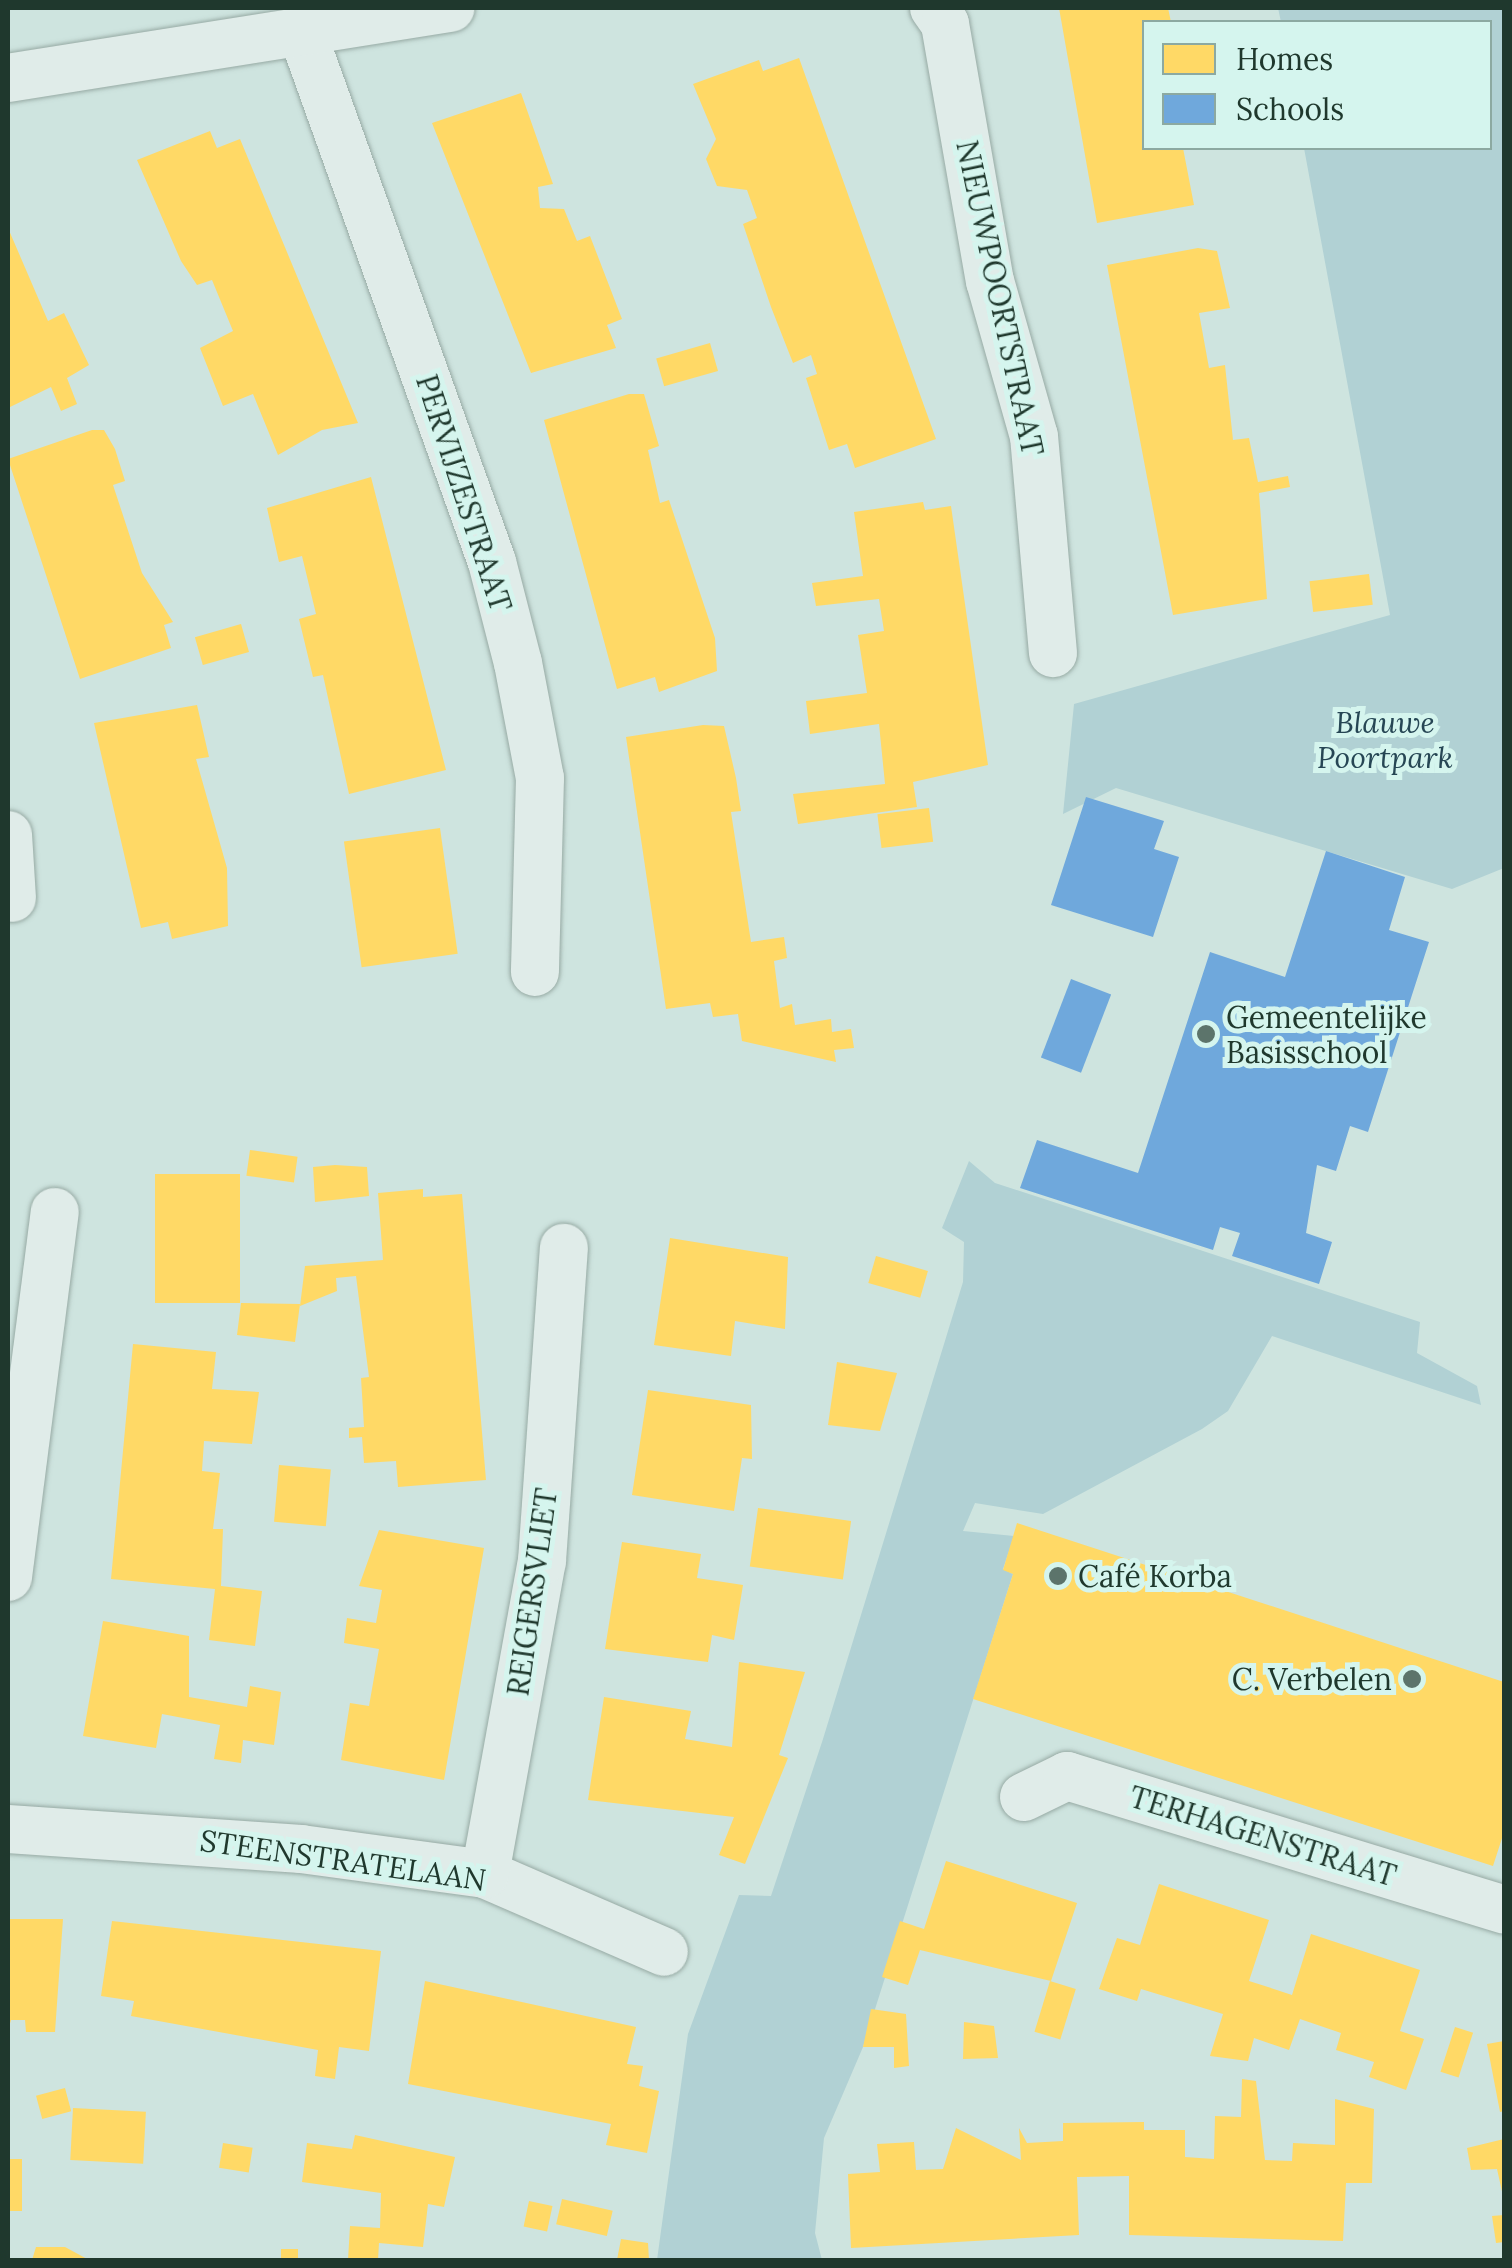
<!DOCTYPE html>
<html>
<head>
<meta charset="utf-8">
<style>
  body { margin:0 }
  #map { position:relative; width:1512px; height:2268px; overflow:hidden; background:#cee4df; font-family:Lora,serif }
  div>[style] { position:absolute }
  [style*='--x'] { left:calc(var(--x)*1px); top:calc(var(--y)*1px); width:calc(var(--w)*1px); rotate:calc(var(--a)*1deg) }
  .green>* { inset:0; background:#b1d1d4 }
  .homes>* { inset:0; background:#ffd966; transform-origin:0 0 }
  .schools>* { inset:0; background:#6fa8dc; transform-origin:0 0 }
  .roads { filter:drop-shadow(0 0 2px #97aaa4) drop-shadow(0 0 2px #97aaa4) }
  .minor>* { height:48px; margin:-24px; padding:0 24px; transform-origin:24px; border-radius:24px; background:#e0ece9 }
  .dots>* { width:28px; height:28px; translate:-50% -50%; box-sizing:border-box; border:5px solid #d5f5ee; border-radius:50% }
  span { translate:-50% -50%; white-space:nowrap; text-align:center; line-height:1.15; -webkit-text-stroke:10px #d5f5ee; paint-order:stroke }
  .street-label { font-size:30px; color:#1f382d }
  .park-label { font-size:30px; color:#264654; font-style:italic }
  .poi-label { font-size:30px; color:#1f382d }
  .left { translate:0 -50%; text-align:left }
  .right { translate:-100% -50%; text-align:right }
  .frame { position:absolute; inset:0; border:10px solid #1f382d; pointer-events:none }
  .legend { position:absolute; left:1142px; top:20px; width:350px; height:130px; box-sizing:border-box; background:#d5f5ee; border:2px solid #8ca9a1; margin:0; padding:12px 18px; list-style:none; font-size:30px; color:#1f382d }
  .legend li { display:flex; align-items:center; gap:20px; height:50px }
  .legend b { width:50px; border:2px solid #8ca9a1 }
</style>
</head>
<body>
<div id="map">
  <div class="green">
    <div style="clip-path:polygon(1278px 8px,1504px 8px,1504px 868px,1452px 889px,1116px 788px,1063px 814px,1074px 704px,1390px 615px,1304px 148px,1490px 148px,1490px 22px,1281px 22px)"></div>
    <div style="clip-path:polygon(969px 1161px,995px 1183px,1420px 1322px,1417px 1353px,1477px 1386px,1481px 1405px,1272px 1336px,1228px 1411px,1202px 1429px,1043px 1514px,975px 1503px,963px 1531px,1014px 1536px,1003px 1569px,1013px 1574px,863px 2047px,824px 2138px,815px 2233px,822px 2260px,657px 2260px,688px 2034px,739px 1895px,771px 1896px,823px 1739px,963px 1282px,964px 1242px,942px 1228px)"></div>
  </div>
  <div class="homes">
    <div style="clip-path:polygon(1059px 8px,1168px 8px,1171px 22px,1144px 22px,1144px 148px,1183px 148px,1194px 205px,1097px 223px)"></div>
    <div style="clip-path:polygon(799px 58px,936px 439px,855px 468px,847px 444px,829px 450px,806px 378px,817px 374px,811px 355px,793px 363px,771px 307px,743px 224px,757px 218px,747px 190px,717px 186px,706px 159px,716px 139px,693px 84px,759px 60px,763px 71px)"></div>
    <div style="clip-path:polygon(521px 93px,553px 184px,538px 187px,540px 208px,564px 209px,577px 241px,590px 236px,622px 319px,607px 325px,616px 348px,531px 373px,432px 123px)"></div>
    <div style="clip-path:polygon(210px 131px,217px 148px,240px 139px,358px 423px,322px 430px,278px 455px,253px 394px,223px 406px,200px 348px,233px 331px,212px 280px,197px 285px,181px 261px,137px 160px)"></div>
    <div style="clip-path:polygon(8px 228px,48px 321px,64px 313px,89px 365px,67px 378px,77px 404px,61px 411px,51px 387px,8px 408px)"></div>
    <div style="clip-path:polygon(1198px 248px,1217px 251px,1230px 308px,1199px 313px,1209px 368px,1225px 365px,1233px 440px,1249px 438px,1258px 482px,1288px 476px,1290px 487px,1259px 493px,1267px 599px,1173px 615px,1107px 265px)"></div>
    <div style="left:710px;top:343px;width:29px;height:56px;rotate:74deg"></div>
    <div style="clip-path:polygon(629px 394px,644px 394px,659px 446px,648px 450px,660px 503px,669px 500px,715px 638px,717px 671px,659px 692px,655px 677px,617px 689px,544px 420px)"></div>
    <div style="clip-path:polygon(92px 430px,104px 430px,115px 449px,125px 481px,113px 485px,142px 573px,173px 622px,164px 625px,171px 648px,80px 679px,8px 459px)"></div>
    <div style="clip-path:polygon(371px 477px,446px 770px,349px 794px,323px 675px,313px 677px,299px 619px,316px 614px,302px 556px,279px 562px,267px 508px)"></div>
    <div style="clip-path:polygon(923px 502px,925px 510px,951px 506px,988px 765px,913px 782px,917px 807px,798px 824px,793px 794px,885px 784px,879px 724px,810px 734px,806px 701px,867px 693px,858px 635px,884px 631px,879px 599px,816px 606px,812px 583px,863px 576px,854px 512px)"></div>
    <div style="left:1369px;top:574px;width:31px;height:60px;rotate:83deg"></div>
    <div style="left:241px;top:624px;width:29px;height:48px;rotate:74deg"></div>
    <div style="clip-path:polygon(197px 705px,209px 757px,196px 759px,227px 868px,228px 926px,172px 939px,168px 922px,141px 928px,94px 723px)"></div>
    <div style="clip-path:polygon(703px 725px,724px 726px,736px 778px,741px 811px,731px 812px,751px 942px,784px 937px,787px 958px,774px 961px,780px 1008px,792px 1004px,795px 1025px,831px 1019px,832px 1032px,851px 1029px,854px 1048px,834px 1050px,836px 1062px,742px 1041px,738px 1014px,713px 1017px,710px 1003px,666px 1009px,626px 737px)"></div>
    <div style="left:929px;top:808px;width:34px;height:52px;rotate:83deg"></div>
    <div style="left:440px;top:828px;width:127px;height:97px;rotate:82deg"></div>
    <div style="left:250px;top:1150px;width:48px;height:26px;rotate:8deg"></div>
    <div style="clip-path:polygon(335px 1165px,367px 1167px,369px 1196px,315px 1202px,313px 1167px)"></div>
    <div style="left:240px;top:1174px;width:129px;height:85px;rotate:90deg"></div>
    <div style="clip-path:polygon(423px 1189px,423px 1197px,462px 1194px,486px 1480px,398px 1487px,396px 1461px,364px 1463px,362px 1437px,349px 1438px,349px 1428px,364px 1427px,361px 1378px,369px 1377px,356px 1276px,336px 1278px,337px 1291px,300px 1306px,305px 1266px,383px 1260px,378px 1193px)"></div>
    <div style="clip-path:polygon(670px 1238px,788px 1257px,785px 1329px,735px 1321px,731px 1356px,654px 1345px)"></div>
    <div style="left:876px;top:1256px;width:54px;height:28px;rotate:16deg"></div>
    <div style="clip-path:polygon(241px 1303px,300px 1304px,295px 1342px,237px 1335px)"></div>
    <div style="clip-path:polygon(133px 1344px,216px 1352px,212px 1389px,259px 1392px,252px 1444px,204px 1441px,202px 1471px,220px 1473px,213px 1529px,223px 1529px,221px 1586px,262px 1591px,255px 1646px,209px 1640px,215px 1589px,111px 1579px)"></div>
    <div style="clip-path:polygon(837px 1362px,897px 1373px,880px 1431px,828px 1425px)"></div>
    <div style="clip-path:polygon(648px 1390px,751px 1405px,752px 1459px,742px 1458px,734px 1511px,632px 1495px)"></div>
    <div style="left:279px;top:1465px;width:52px;height:57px;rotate:5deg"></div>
    <div style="left:758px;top:1508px;width:94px;height:59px;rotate:8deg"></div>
    <div style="clip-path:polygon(1017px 1523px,1504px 1682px,1504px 1832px,1493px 1866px,973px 1699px,1013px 1574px,1003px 1570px)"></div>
    <div style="clip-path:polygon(379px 1530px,484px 1548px,444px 1780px,341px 1760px,350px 1703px,369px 1706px,379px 1649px,344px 1643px,347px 1618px,376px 1623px,382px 1590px,359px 1586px)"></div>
    <div style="clip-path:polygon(622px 1542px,701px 1554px,697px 1578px,743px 1585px,734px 1640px,712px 1635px,708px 1662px,605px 1649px)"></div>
    <div style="clip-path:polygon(103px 1621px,189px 1636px,189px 1697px,247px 1707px,250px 1686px,281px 1692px,274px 1745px,243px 1740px,241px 1763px,214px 1759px,220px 1725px,162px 1714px,156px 1748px,83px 1736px)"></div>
    <div style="clip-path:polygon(739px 1662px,805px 1672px,779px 1755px,788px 1758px,745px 1864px,719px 1855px,734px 1817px,588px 1800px,604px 1697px,691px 1711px,685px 1739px,732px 1747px)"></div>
    <div style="clip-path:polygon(946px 1861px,1077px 1903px,1051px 1981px,920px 1950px,908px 1985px,882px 1977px,900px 1921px,924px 1929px)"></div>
    <div style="clip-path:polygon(1159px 1884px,1269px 1920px,1249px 1981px,1268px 1987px,1292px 1995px,1311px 1934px,1420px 1970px,1400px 2031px,1424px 2039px,1406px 2090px,1369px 2077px,1374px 2062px,1336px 2050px,1341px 2033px,1300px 2019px,1289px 2050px,1254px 2038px,1248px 2061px,1210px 2056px,1223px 2014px,1141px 1989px,1137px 2001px,1099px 1989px,1117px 1938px,1140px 1945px)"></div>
    <div style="clip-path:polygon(8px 1919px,63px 1919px,55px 2032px,26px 2032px,25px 2020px,11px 2020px,8px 2030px)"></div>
    <div style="clip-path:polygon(112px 1921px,381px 1951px,369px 2051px,339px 2047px,335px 2079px,315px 2076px,318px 2050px,131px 2016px,134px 2001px,101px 1996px)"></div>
    <div style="clip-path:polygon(425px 1981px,636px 2027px,627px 2064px,643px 2066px,639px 2086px,659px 2091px,647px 2153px,606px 2145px,611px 2124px,408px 2084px)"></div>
    <div style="left:1050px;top:1981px;width:27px;height:53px;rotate:17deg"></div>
    <div style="clip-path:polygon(871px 2009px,906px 2014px,909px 2066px,894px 2068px,894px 2047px,863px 2047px)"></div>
    <div style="clip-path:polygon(964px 2022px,994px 2026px,998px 2058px,963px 2059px)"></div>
    <div style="left:1455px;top:2027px;width:19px;height:47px;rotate:18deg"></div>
    <div style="clip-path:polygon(1504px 2041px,1504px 2111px,1500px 2112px,1487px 2044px)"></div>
    <div style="clip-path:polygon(1242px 2079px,1256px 2081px,1265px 2160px,1292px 2161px,1293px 2143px,1335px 2145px,1335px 2099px,1374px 2109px,1372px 2183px,1346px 2183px,1343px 2241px,1129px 2235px,1129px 2176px,1077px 2177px,1079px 2235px,851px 2248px,848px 2174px,880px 2172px,877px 2144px,914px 2142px,916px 2170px,943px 2169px,956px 2128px,1021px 2160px,1019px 2128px,1027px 2143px,1063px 2141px,1063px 2123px,1144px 2122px,1144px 2130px,1185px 2130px,1185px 2157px,1214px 2159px,1215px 2116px,1241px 2117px)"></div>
    <div style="left:65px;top:2088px;width:24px;height:30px;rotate:75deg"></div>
    <div style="left:73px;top:2108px;width:73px;height:52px;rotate:3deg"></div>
    <div style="clip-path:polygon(355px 2135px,455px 2157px,444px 2207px,428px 2204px,423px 2247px,379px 2243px,378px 2260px,348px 2260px,350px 2226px,380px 2228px,381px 2193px,302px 2182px,307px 2143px,352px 2149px)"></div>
    <div style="clip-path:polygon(1504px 2139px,1504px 2195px,1503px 2196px,1497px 2169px,1471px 2170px,1467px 2148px)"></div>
    <div style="left:223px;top:2143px;width:30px;height:25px;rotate:9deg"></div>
    <div style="left:22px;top:2159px;width:52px;height:14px;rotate:90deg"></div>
    <div style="left:562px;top:2199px;width:52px;height:26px;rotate:13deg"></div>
    <div style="left:529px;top:2201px;width:24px;height:26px;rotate:12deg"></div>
    <div style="clip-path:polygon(1504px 2215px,1504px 2242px,1496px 2243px,1492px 2216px)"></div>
    <div style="clip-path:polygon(621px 2239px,648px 2243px,649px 2260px,617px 2260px)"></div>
    <div style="clip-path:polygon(36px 2247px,65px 2247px,89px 2260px,32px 2260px)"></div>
    <div style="left:281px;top:2249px;width:17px;height:11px"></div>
  </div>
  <div class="schools">
    <div style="clip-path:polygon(1086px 797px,1164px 821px,1154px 849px,1179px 857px,1153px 937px,1051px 905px)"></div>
    <div style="clip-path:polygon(1326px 851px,1405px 877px,1389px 930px,1429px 942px,1368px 1132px,1350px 1126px,1336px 1171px,1317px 1165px,1306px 1233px,1332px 1242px,1319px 1284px,1232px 1256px,1240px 1233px,1220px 1227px,1213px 1250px,1020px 1188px,1037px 1140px,1138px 1173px,1210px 952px,1285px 977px)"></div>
    <div style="left:1071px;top:979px;width:43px;height:84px;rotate:21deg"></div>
  </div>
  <div class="roads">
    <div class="minor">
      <div style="--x:934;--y:8;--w:19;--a:55"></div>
      <div style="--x:945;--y:24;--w:261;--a:80.1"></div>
      <div style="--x:990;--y:281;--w:161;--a:74.2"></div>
      <div style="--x:1034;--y:436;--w:218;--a:85"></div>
      <div style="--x:302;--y:32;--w:563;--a:70.28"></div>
      <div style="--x:492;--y:562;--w:104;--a:75.6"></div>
      <div style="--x:518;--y:663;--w:117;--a:79.2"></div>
      <div style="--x:540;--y:778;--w:194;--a:91.5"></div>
      <div style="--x:8;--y:78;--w:448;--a:-9"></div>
      <div style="--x:8;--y:835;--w:63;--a:86.4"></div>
      <div style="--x:8;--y:1577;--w:368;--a:-82.7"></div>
      <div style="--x:1024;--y:1797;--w:48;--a:-26"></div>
      <div style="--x:1067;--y:1776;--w:457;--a:17"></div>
      <div style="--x:8;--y:1829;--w:294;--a:3.9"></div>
      <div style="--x:301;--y:1849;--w:186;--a:7.7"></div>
      <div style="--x:485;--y:1874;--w:195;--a:23.5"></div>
      <div style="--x:485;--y:1874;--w:318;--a:-79.7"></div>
      <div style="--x:542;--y:1561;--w:314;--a:-86"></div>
    </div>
  </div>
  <div class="dots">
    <div style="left:1206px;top:1034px;background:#5c746b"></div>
    <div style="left:1058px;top:1576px;background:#5c746b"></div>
    <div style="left:1412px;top:1679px;background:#5c746b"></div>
  </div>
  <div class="street-label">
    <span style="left:1000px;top:298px;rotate:78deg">NIEUWPOORTSTRAAT</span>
    <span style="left:464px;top:493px;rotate:72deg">PERVIJZESTRAAT</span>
    <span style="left:532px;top:1592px;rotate:-82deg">REIGERSVLIET</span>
    <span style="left:1263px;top:1836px;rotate:17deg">TERHAGENSTRAAT</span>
    <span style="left:343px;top:1860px;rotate:8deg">STEENSTRATELAAN</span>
  </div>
  <div class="park-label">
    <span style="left:1385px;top:739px">Blauwe<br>Poortpark</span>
  </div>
  <div class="poi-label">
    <span class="left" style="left:1226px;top:1034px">Gemeentelijke<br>Basisschool</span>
    <span class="left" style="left:1078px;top:1576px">Café Korba</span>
    <span class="right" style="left:1392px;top:1679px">C. Verbelen</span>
  </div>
  <div class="frame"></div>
  <ul class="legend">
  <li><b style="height:28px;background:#ffd966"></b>Homes</li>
  <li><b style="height:28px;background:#6fa8dc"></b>Schools</li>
  </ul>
</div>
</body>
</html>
